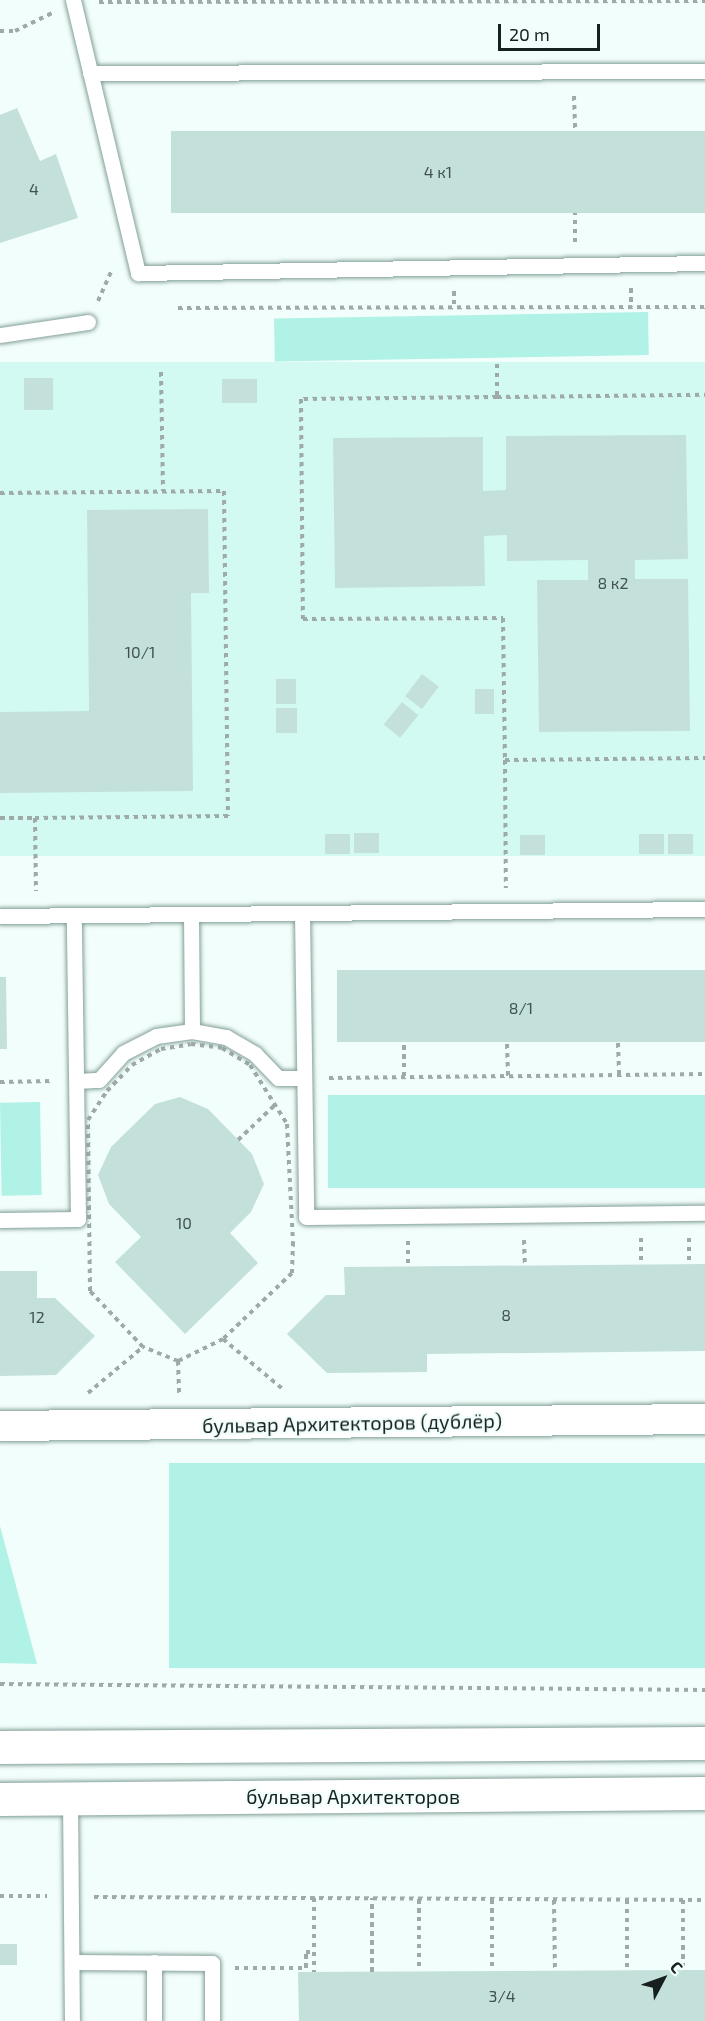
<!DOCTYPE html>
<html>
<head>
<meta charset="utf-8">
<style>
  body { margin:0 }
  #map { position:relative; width:705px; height:2021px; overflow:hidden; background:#f2fefb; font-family:"Exo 2",sans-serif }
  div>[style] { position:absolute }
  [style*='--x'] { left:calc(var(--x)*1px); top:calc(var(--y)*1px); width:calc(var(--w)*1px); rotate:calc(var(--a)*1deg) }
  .built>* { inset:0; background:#d3faf2; transform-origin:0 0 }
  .green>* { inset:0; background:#b0f2e5; transform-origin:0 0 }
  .building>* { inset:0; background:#c3e1da; transform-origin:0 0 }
  .path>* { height:4px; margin-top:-2px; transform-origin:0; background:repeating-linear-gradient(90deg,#9eaaa7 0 4.5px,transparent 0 9px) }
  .roads { filter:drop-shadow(0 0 2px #839f99) drop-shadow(0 0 2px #839f99) }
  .lane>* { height:15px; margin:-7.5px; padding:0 7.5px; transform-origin:7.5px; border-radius:7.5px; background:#fff }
  .street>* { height:30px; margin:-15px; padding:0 15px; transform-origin:15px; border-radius:15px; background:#fff }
  .secondary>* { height:33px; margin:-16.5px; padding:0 16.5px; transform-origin:16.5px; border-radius:16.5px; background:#fff }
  span { translate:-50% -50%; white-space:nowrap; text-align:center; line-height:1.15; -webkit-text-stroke:4.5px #f2fefb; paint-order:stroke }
  .number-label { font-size:16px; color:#41514e }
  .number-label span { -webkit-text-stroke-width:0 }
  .street-label { font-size:20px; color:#16211f }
  .north { position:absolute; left:633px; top:1949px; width:60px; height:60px; -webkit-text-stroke:4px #f2fefb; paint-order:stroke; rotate:49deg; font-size:16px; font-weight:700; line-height:24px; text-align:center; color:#16211f }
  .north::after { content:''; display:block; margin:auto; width:21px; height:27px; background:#16211f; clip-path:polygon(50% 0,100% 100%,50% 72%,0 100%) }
  .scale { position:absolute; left:498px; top:24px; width:102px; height:27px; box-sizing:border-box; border:3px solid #16211f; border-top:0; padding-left:8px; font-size:18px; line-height:21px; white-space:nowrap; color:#16211f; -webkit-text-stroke:4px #f2fefb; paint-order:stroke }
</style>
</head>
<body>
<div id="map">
  <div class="built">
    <div style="left:705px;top:362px;width:494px;height:705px;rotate:90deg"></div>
  </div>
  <div class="green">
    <div style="left:648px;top:312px;width:43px;height:374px;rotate:89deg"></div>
    <div style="left:705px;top:1095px;width:93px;height:377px;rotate:90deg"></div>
    <div style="left:40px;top:1102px;width:93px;height:40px;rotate:89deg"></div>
    <div style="left:705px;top:1463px;width:205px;height:536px;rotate:90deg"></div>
    <div style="clip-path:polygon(0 1526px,37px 1664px,0 1663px)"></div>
  </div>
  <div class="building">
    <div style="clip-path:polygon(17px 108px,40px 161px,56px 154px,78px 218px,0 243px,0 115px)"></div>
    <div style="left:705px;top:131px;width:82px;height:534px;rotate:90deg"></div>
    <div style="left:24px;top:378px;width:29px;height:32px"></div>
    <div style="left:222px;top:379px;width:35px;height:24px"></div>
    <div style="clip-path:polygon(686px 435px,688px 559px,635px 560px,635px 579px,688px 579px,690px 731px,539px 732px,537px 580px,588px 580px,588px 560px,507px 561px,507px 535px,484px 536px,485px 586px,335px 588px,333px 438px,483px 437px,483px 491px,506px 490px,506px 436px)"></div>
    <div style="clip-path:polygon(208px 509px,209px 593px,191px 593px,193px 791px,0 793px,0 712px,89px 711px,87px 510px)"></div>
    <div style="left:422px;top:674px;width:21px;height:28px;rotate:37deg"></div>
    <div style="left:276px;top:679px;width:20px;height:25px"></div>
    <div style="left:475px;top:689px;width:19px;height:25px"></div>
    <div style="left:402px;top:702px;width:21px;height:29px;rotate:39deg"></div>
    <div style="left:276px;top:708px;width:21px;height:25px"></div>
    <div style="left:354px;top:833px;width:25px;height:20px"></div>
    <div style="left:325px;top:834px;width:25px;height:20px"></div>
    <div style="left:639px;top:834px;width:25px;height:20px"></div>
    <div style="left:668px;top:834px;width:25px;height:20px"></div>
    <div style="left:520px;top:835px;width:25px;height:20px"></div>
    <div style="left:705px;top:970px;width:72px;height:368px;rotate:90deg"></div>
    <div style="clip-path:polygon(0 977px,6px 977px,7px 1049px,0 1049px)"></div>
    <div style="clip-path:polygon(180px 1097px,208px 1109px,252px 1154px,264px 1184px,251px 1212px,230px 1233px,258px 1263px,185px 1334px,115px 1262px,141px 1237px,109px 1204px,98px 1175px,111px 1147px,155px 1104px)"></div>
    <div style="clip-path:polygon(705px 1264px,705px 1351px,427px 1354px,427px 1372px,327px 1373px,287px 1334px,326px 1295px,345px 1295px,344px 1267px)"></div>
    <div style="clip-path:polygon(0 1271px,37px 1271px,37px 1298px,55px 1298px,95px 1336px,56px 1375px,0 1376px)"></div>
    <div style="left:0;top:1944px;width:17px;height:21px"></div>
    <div style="clip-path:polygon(683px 1970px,705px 1970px,705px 2021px,299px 2021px,298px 1972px)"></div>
  </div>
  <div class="path">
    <div style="--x:99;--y:2;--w:606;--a:-0.09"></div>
    <div style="--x:0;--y:31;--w:15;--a:0"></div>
    <div style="--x:15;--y:31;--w:41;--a:-25.9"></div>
    <div style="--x:574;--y:96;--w:35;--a:88"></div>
    <div style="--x:575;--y:242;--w:29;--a:-90"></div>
    <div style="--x:631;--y:288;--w:19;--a:90"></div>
    <div style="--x:454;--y:291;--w:16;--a:90"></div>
    <div style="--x:98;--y:301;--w:32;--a:-66"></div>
    <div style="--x:178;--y:308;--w:527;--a:-0.11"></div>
    <div style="--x:497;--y:364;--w:33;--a:90"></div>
    <div style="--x:497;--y:397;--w:196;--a:179.4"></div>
    <div style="--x:301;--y:399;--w:220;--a:89.5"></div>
    <div style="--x:303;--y:619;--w:200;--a:-0.3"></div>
    <div style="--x:503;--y:618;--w:142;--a:89.2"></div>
    <div style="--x:505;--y:760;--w:200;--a:-0.6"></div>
    <div style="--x:161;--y:372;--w:119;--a:89"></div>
    <div style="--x:497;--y:397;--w:208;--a:-0.6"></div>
    <div style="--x:0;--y:493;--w:224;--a:-0.5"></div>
    <div style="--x:224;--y:491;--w:325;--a:89.3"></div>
    <div style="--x:228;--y:816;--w:193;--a:179.4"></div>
    <div style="--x:35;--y:818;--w:73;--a:89.2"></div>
    <div style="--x:505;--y:760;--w:128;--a:89.6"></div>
    <div style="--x:0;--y:818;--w:35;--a:0"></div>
    <div style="--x:618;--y:1043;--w:32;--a:88"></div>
    <div style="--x:191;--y:1044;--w:31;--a:7"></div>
    <div style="--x:222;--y:1048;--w:33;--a:31"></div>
    <div style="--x:250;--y:1065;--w:70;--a:57.9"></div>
    <div style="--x:287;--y:1124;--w:118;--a:87.1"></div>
    <div style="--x:293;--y:1242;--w:31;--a:92"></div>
    <div style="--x:292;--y:1273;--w:95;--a:136.3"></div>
    <div style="--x:223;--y:1339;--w:50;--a:153.9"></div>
    <div style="--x:178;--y:1361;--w:38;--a:-158"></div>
    <div style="--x:143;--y:1347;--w:77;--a:-133.4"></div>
    <div style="--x:90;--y:1291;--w:171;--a:-90.7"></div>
    <div style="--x:88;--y:1120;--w:35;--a:-57"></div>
    <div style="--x:107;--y:1091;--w:36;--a:-46"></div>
    <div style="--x:132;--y:1065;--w:33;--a:-29"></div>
    <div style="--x:161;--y:1049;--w:30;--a:-9"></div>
    <div style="--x:507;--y:1044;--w:32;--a:88"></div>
    <div style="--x:404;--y:1045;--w:32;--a:90"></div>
    <div style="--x:329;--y:1078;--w:376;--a:-0.6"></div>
    <div style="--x:0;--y:1082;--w:52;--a:-1.1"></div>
    <div style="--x:238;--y:1140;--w:52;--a:-43.5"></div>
    <div style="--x:641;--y:1238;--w:26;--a:90"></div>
    <div style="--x:689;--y:1238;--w:26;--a:90"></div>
    <div style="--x:524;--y:1240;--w:25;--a:88"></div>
    <div style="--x:408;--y:1241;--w:25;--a:90"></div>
    <div style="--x:223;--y:1339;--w:81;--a:40"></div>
    <div style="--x:178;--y:1361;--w:32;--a:88"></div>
    <div style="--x:88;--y:1393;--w:72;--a:-39.9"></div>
    <div style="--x:0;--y:1684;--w:705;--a:0.49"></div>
    <div style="--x:0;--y:1896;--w:47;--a:0"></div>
    <div style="--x:94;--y:1897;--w:611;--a:0.28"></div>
    <div style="--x:314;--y:1898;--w:74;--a:90"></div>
    <div style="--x:419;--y:1899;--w:72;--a:90"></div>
    <div style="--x:492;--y:1899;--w:72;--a:90"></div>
    <div style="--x:554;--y:1900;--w:71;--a:89.2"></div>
    <div style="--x:627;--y:1900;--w:71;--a:90"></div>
    <div style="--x:683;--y:1900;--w:70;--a:90"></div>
    <div style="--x:235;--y:1968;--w:71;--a:0"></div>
    <div style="--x:306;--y:1968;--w:16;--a:-90"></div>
    <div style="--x:306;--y:1952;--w:8;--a:0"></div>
    <div style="--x:372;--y:1972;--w:74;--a:-90"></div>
  </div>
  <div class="roads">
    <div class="lane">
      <div style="--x:73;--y:0;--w:281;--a:76.6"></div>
      <div style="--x:138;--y:273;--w:567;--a:-1.01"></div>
      <div style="--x:90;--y:73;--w:615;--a:-0.19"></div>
      <div style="--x:0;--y:335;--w:89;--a:-8.4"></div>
      <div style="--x:302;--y:913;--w:304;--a:89.2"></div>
      <div style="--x:306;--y:1217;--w:399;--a:-0.6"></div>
      <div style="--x:191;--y:914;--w:117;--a:89.5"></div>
      <div style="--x:0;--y:916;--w:705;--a:-0.57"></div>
      <div style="--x:77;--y:1081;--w:22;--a:-3"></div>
      <div style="--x:99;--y:1080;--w:36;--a:-48"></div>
      <div style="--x:123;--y:1053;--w:37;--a:-27"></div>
      <div style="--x:156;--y:1036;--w:36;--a:-8"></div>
      <div style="--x:192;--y:1031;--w:35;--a:10"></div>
      <div style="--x:226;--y:1037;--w:34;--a:30"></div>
      <div style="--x:255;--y:1054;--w:33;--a:46"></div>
      <div style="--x:278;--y:1078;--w:26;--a:0"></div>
      <div style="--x:0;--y:1220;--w:78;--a:-0.7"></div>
      <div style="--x:78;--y:1219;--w:304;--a:-90.8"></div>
      <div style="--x:70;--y:1798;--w:223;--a:89.5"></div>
      <div style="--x:72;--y:1962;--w:140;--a:0.4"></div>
      <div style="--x:212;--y:1963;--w:58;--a:90"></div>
      <div style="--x:154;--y:2021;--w:59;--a:-90"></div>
    </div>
    <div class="street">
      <div style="--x:0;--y:1426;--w:705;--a:-0.57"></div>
    </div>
    <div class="secondary">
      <div style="--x:0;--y:1747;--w:705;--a:-0.33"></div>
      <div style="--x:0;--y:1799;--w:705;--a:-0.49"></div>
    </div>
  </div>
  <div class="number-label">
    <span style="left:438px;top:172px">4 к1</span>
    <span style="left:34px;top:189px">4</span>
    <span style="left:613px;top:583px">8 к2</span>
    <span style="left:140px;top:652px">10/1</span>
    <span style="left:521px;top:1008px">8/1</span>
    <span style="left:184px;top:1223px">10</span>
    <span style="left:506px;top:1315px">8</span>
    <span style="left:37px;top:1317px">12</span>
    <span style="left:502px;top:1996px">3/4</span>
  </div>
  <div class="street-label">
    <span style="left:352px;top:1423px;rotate:-1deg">бульвар Архитекторов (дублёр)</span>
    <span style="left:353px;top:1796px">бульвар Архитекторов</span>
  </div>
  <div class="north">С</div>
  <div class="scale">20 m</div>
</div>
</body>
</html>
